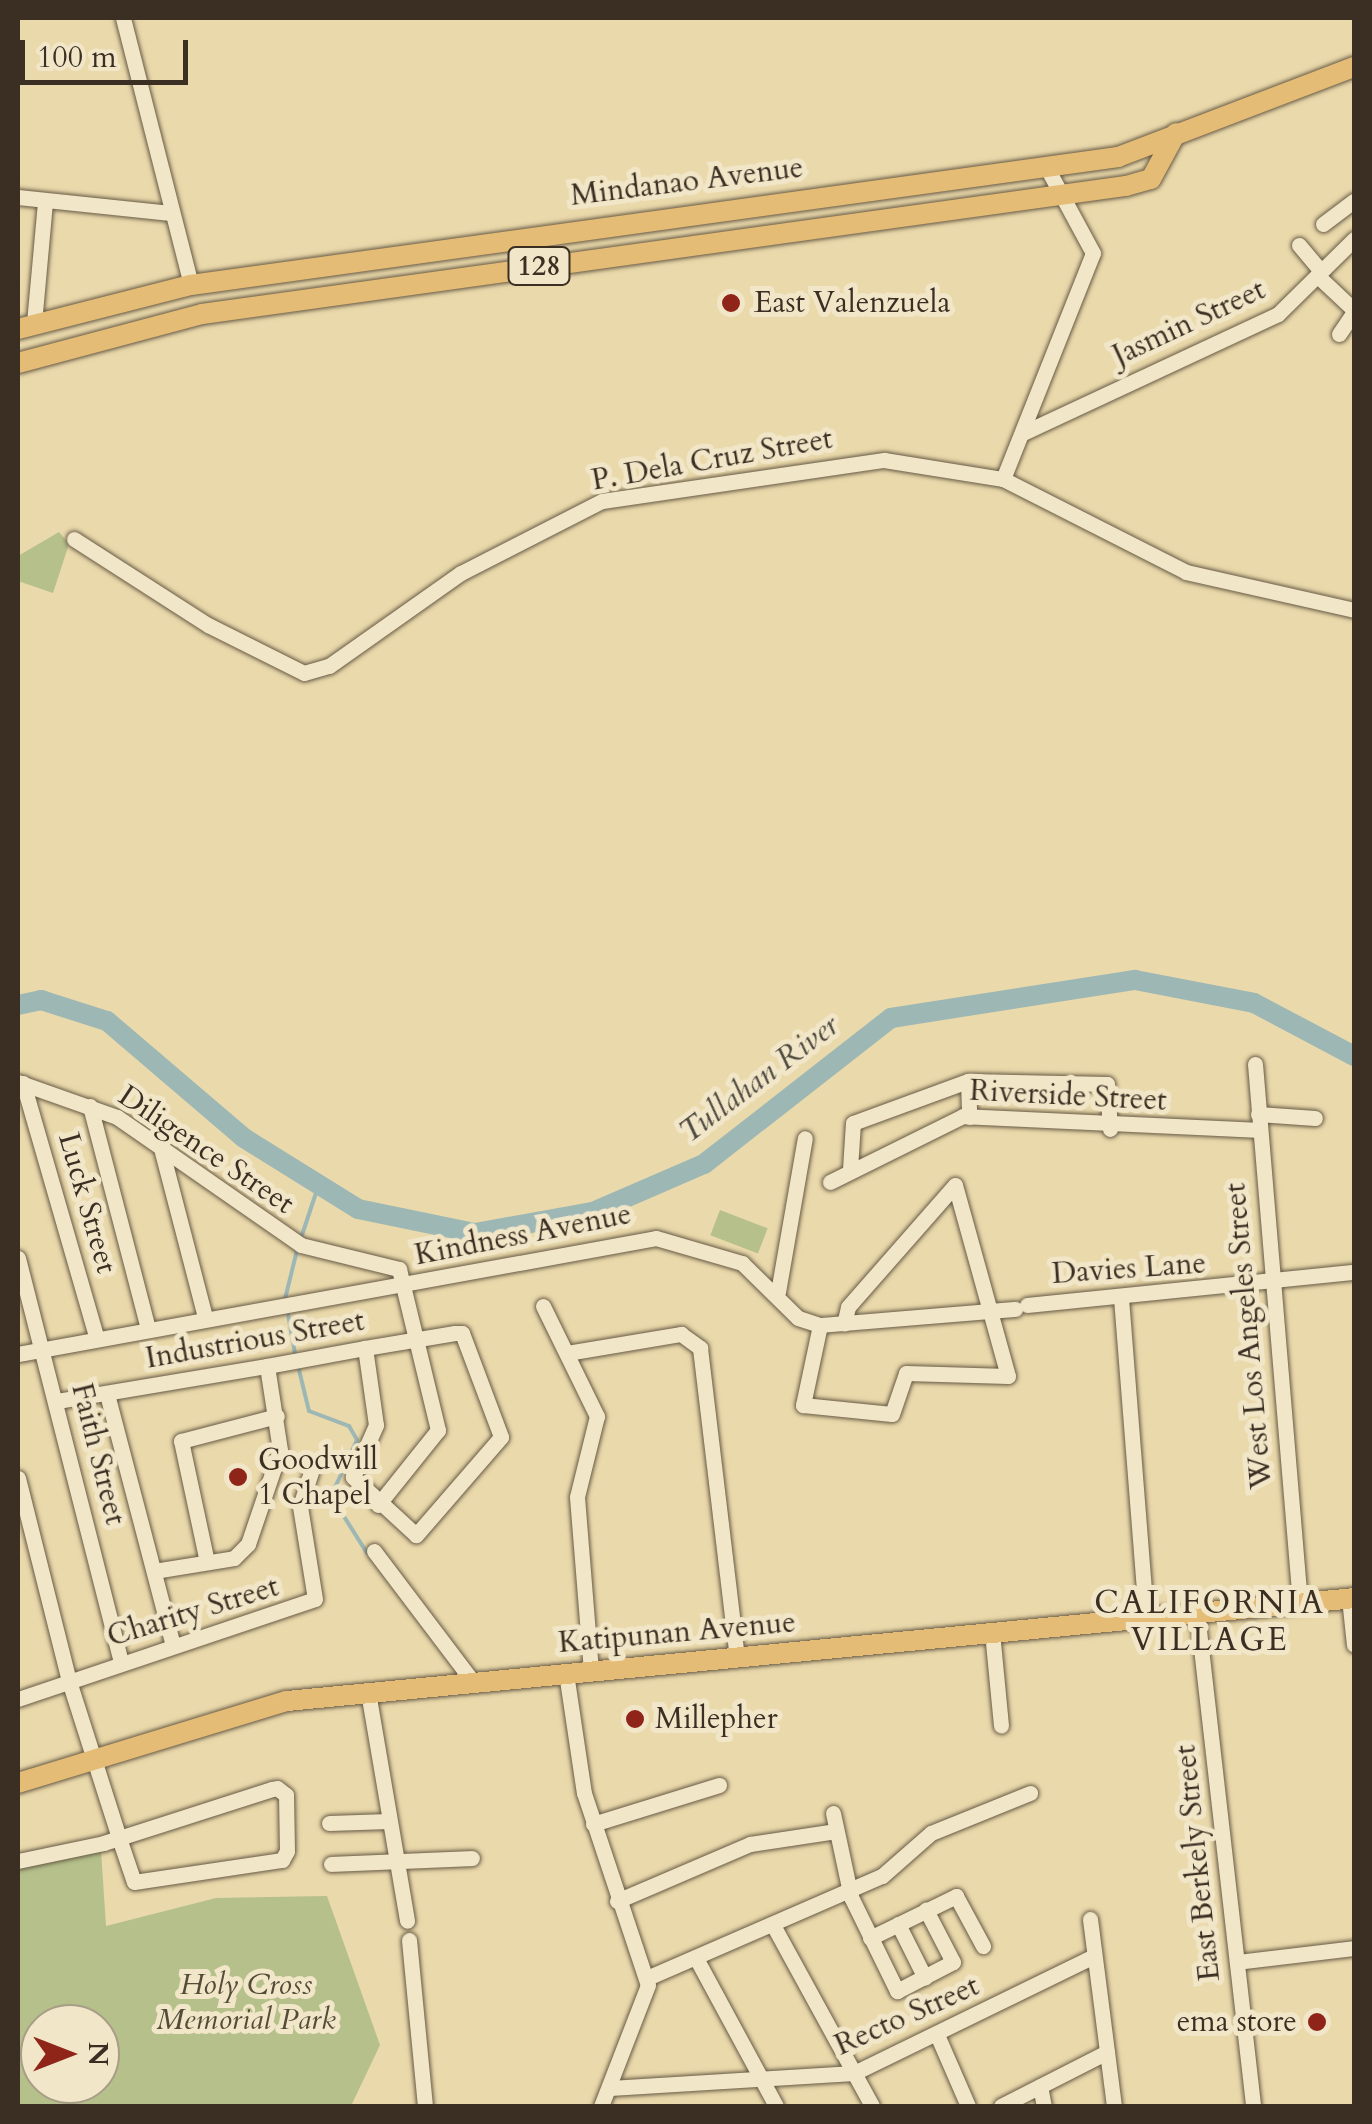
<!DOCTYPE html>
<html>
<head>
<meta charset="utf-8">
<style>
  body { margin:0 }
  #map { position:relative; width:1372px; height:2124px; overflow:hidden; background:#ead9ab; font-family:Cardo,serif }
  div>[style] { position:absolute }
  [style*='--x'] { left:calc(var(--x)*1px); top:calc(var(--y)*1px); width:calc(var(--w)*1px); rotate:calc(var(--a)*1deg) }
  .green>* { inset:0; background:#b5c08b; transform-origin:0 0 }
  .stream>* { height:4px; margin:-2px; padding:0 2px; transform-origin:2px; border-radius:2px; background:#9db7b5 }
  .river>* { height:20px; margin:-10px; padding:0 10px; transform-origin:10px; border-radius:10px; background:#9db7b5 }
  .roads { filter:drop-shadow(0 0 2px #675a45) drop-shadow(0 0 2px #675a45) }
  .minor>* { height:15px; margin:-7.5px; padding:0 7.5px; transform-origin:7.5px; border-radius:7.5px; background:#f1e6c8 }
  .major>* { height:20px; margin:-10px; padding:0 10px; transform-origin:10px; border-radius:10px; background:#e5bc76 }
  .dots>* { width:28px; height:28px; translate:-50% -50%; box-sizing:border-box; border:5px solid #f1e6c8; border-radius:50% }
  span { translate:-50% -50%; white-space:nowrap; text-align:center; line-height:1.15; -webkit-text-stroke:10px #f1e6c8; paint-order:stroke }
  .shield-label span { padding:2px 8px; background:#f1e6c8; border:2px solid; border-radius:8px; -webkit-text-stroke-width:0 }
  .shield-label { font-size:28px; color:#3b2f23; font-weight:700 }
  .street-label { font-size:30px; color:#3b2f23 }
  .poi-label { font-size:30px; color:#3b2f23 }
  .left { translate:0 -50%; text-align:left }
  .right { translate:-100% -50%; text-align:right }
  .park-label { font-size:30px; color:#534c38; font-style:italic }
  .water-label { font-size:32px; color:#4f4a40; font-style:italic }
  .neighbourhood-label { font-size:32px; color:#3b2f23; letter-spacing:2.5px }
  .frame { position:absolute; inset:0; border:20px solid #3b2f23; pointer-events:none }
  .north { position:absolute; left:20px; top:2004px; width:100px; height:100px; box-sizing:border-box; background:#f1e6c8; border:2px solid #a89d86; border-radius:50%; rotate:90deg; font-size:28px; font-weight:700; line-height:40px; text-align:center; color:#3b2f23 }
  .north::after { content:''; display:block; margin:auto; width:35px; height:45px; background:#8f2418; clip-path:polygon(50% 0,100% 100%,50% 72%,0 100%) }
  .scale { position:absolute; left:20px; top:40px; width:168px; height:45px; box-sizing:border-box; border:5px solid #3b2f23; border-top:0; padding-left:12px; font-size:30px; line-height:35px; white-space:nowrap; color:#3b2f23; -webkit-text-stroke:8px #f1e6c8; paint-order:stroke }
</style>
</head>
<body>
<div id="map">
  <div class="green">
    <div style="clip-path:polygon(59px 532px,69px 544px,53px 593px,18px 581px,18px 556px)"></div>
    <div style="left:720px;top:1210px;width:51px;height:27px;rotate:21deg"></div>
    <div style="clip-path:polygon(evenodd,101px 1850px,106px 1926px,216px 1898px,327px 1896px,380px 2045px,351px 2106px,18px 2106px,18px 1865px,101px 1850px,40px 2024px,100px 2024px,100px 2084px,40px 2084px,40px 2024px)"></div>
  </div>
  <div class="stream">
    <div style="--x:302;--y:1235;--w:51;--a:-71.6"></div>
    <div style="--x:285;--y:1299;--w:50;--a:-76.2"></div>
    <div style="--x:288;--y:1314;--w:40;--a:80"></div>
    <div style="--x:299;--y:1370;--w:42;--a:76.3"></div>
    <div style="--x:309;--y:1411;--w:43;--a:20.6"></div>
    <div style="--x:349;--y:1426;--w:16;--a:60"></div>
    <div style="--x:357;--y:1440;--w:62;--a:114.9"></div>
    <div style="--x:331;--y:1496;--w:67;--a:57.7"></div>
  </div>
  <div class="river">
    <div style="--x:18;--y:1005;--w:24;--a:-12"></div>
    <div style="--x:41;--y:1000;--w:69;--a:17.7"></div>
    <div style="--x:107;--y:1021;--w:180;--a:40.5"></div>
    <div style="--x:244;--y:1138;--w:134;--a:31.9"></div>
    <div style="--x:358;--y:1209;--w:119;--a:11.6"></div>
    <div style="--x:475;--y:1233;--w:120;--a:-10.1"></div>
    <div style="--x:593;--y:1212;--w:121;--a:-23.4"></div>
    <div style="--x:704;--y:1164;--w:237;--a:-38"></div>
    <div style="--x:891;--y:1018;--w:247;--a:-8.9"></div>
    <div style="--x:1135;--y:980;--w:121;--a:10.9"></div>
    <div style="--x:1254;--y:1003;--w:113;--a:27.9"></div>
  </div>
  <div class="roads">
    <div class="minor">
      <div style="--x:123;--y:18;--w:276;--a:75.7"></div>
      <div style="--x:18;--y:197;--w:153;--a:6"></div>
      <div style="--x:1323;--y:224;--w:39;--a:-37"></div>
      <div style="--x:1299;--y:245;--w:31;--a:50"></div>
      <div style="--x:1322;--y:280;--w:44;--a:43.2"></div>
      <div style="--x:34;--y:323;--w:122;--a:-84.8"></div>
      <div style="--x:1339;--y:334;--w:27;--a:-56"></div>
      <div style="--x:1023;--y:433;--w:281;--a:-25"></div>
      <div style="--x:1278;--y:314;--w:107;--a:-44.6"></div>
      <div style="--x:1003;--y:479;--w:243;--a:-68.3"></div>
      <div style="--x:1093;--y:253;--w:97;--a:-118.4"></div>
      <div style="--x:74;--y:539;--w:159;--a:32.7"></div>
      <div style="--x:208;--y:625;--w:107;--a:26.6"></div>
      <div style="--x:304;--y:673;--w:26;--a:-16"></div>
      <div style="--x:329;--y:666;--w:161;--a:-35.2"></div>
      <div style="--x:461;--y:573;--w:158;--a:-27.1"></div>
      <div style="--x:602;--y:501;--w:285;--a:-8.3"></div>
      <div style="--x:884;--y:460;--w:121;--a:9.1"></div>
      <div style="--x:1003;--y:479;--w:205;--a:26.9"></div>
      <div style="--x:1186;--y:572;--w:172;--a:12.7"></div>
      <div style="--x:1255;--y:1064;--w:541;--a:85.23"></div>
      <div style="--x:968;--y:1081;--w:36;--a:88"></div>
      <div style="--x:18;--y:1082;--w:105;--a:19.5"></div>
      <div style="--x:117;--y:1117;--w:224;--a:34.8"></div>
      <div style="--x:301;--y:1245;--w:101;--a:13.8"></div>
      <div style="--x:399;--y:1269;--w:166;--a:76.4"></div>
      <div style="--x:438;--y:1430;--w:96;--a:128.7"></div>
      <div style="--x:23;--y:1083;--w:266;--a:73.9"></div>
      <div style="--x:90;--y:1106;--w:229;--a:75.4"></div>
      <div style="--x:1258;--y:1114;--w:57;--a:4"></div>
      <div style="--x:162;--y:1152;--w:171;--a:75.4"></div>
      <div style="--x:850;--y:1169;--w:46;--a:-86.3"></div>
      <div style="--x:853;--y:1123;--w:122;--a:-20.1"></div>
      <div style="--x:968;--y:1081;--w:139;--a:1.2"></div>
      <div style="--x:1107;--y:1084;--w:45;--a:86.2"></div>
      <div style="--x:830;--y:1182;--w:148;--a:-26.4"></div>
      <div style="--x:963;--y:1116;--w:296;--a:2.7"></div>
      <div style="--x:18;--y:1258;--w:418;--a:75.7"></div>
      <div style="--x:778;--y:1292;--w:156;--a:-80.1"></div>
      <div style="--x:1121;--y:1298;--w:321;--a:85.5"></div>
      <div style="--x:1027;--y:1305;--w:329;--a:-5.8"></div>
      <div style="--x:543;--y:1306;--w:123;--a:63.9"></div>
      <div style="--x:597;--y:1416;--w:83;--a:103.9"></div>
      <div style="--x:577;--y:1497;--w:175;--a:85.4"></div>
      <div style="--x:820;--y:1325;--w:82;--a:102"></div>
      <div style="--x:803;--y:1405;--w:89;--a:5.8"></div>
      <div style="--x:892;--y:1414;--w:43;--a:-71.1"></div>
      <div style="--x:906;--y:1373;--w:102;--a:1.7"></div>
      <div style="--x:1008;--y:1376;--w:198;--a:-105.5"></div>
      <div style="--x:955;--y:1185;--w:162;--a:131.3"></div>
      <div style="--x:848;--y:1307;--w:17;--a:103"></div>
      <div style="--x:567;--y:1353;--w:116;--a:-9.5"></div>
      <div style="--x:681;--y:1334;--w:24;--a:36"></div>
      <div style="--x:700;--y:1348;--w:311;--a:83.2"></div>
      <div style="--x:18;--y:1354;--w:648;--a:-10.3"></div>
      <div style="--x:656;--y:1238;--w:90;--a:16.2"></div>
      <div style="--x:742;--y:1263;--w:78;--a:44.5"></div>
      <div style="--x:798;--y:1318;--w:23;--a:18"></div>
      <div style="--x:820;--y:1325;--w:196;--a:-4.7"></div>
      <div style="--x:107;--y:1394;--w:260;--a:75.3"></div>
      <div style="--x:57;--y:1401;--w:213;--a:-9.5"></div>
      <div style="--x:267;--y:1366;--w:100;--a:-10.4"></div>
      <div style="--x:365;--y:1348;--w:91;--a:-9.5"></div>
      <div style="--x:455;--y:1333;--w:7;--a:0"></div>
      <div style="--x:462;--y:1333;--w:111;--a:69.4"></div>
      <div style="--x:501;--y:1437;--w:130;--a:130.9"></div>
      <div style="--x:416;--y:1535;--w:86;--a:-137.4"></div>
      <div style="--x:353;--y:1477;--w:57;--a:-66.1"></div>
      <div style="--x:376;--y:1425;--w:78;--a:-98.1"></div>
      <div style="--x:18;--y:1478;--w:209;--a:75.9"></div>
      <div style="--x:69;--y:1681;--w:165;--a:72.3"></div>
      <div style="--x:119;--y:1838;--w:46;--a:71.2"></div>
      <div style="--x:134;--y:1882;--w:150;--a:-8.5"></div>
      <div style="--x:282;--y:1860;--w:10;--a:-61"></div>
      <div style="--x:287;--y:1851;--w:56;--a:-91"></div>
      <div style="--x:286;--y:1795;--w:11;--a:-142"></div>
      <div style="--x:277;--y:1788;--w:5;--a:169"></div>
      <div style="--x:272;--y:1789;--w:161;--a:162.2"></div>
      <div style="--x:119;--y:1838;--w:16;--a:162"></div>
      <div style="--x:104;--y:1843;--w:88;--a:168.2"></div>
      <div style="--x:374;--y:1551;--w:164;--a:52.9"></div>
      <div style="--x:207;--y:1562;--w:124;--a:-102.1"></div>
      <div style="--x:181;--y:1441;--w:99;--a:-14.6"></div>
      <div style="--x:154;--y:1571;--w:81;--a:-9.2"></div>
      <div style="--x:234;--y:1558;--w:20;--a:-45"></div>
      <div style="--x:248;--y:1544;--w:99;--a:-71.2"></div>
      <div style="--x:280;--y:1450;--w:85;--a:-98.8"></div>
      <div style="--x:1349;--y:1598;--w:47;--a:83.9"></div>
      <div style="--x:1197;--y:1613;--w:496;--a:83.5"></div>
      <div style="--x:992;--y:1632;--w:94;--a:84.5"></div>
      <div style="--x:566;--y:1673;--w:121;--a:81.5"></div>
      <div style="--x:584;--y:1793;--w:202;--a:71.6"></div>
      <div style="--x:648;--y:1985;--w:130;--a:111.2"></div>
      <div style="--x:368;--y:1692;--w:232;--a:80.3"></div>
      <div style="--x:18;--y:1699;--w:313;--a:-18.6"></div>
      <div style="--x:315;--y:1599;--w:94;--a:-99.2"></div>
      <div style="--x:300;--y:1506;--w:38;--a:-72"></div>
      <div style="--x:833;--y:1813;--w:86;--a:77.9"></div>
      <div style="--x:851;--y:1897;--w:105;--a:63.9"></div>
      <div style="--x:897;--y:1991;--w:63;--a:-27.4"></div>
      <div style="--x:953;--y:1962;--w:59;--a:-117.4"></div>
      <div style="--x:329;--y:1823;--w:60;--a:-1.9"></div>
      <div style="--x:593;--y:1824;--w:132;--a:-17.2"></div>
      <div style="--x:331;--y:1864;--w:141;--a:-2.4"></div>
      <div style="--x:617;--y:1901;--w:145;--a:-23.2"></div>
      <div style="--x:750;--y:1844;--w:87;--a:-8.6"></div>
      <div style="--x:1090;--y:1919;--w:189;--a:82.7"></div>
      <div style="--x:898;--y:1924;--w:60;--a:63.4"></div>
      <div style="--x:773;--y:1925;--w:206;--a:61.3"></div>
      <div style="--x:870;--y:1938;--w:96;--a:-26"></div>
      <div style="--x:956;--y:1896;--w:57;--a:61.6"></div>
      <div style="--x:409;--y:1940;--w:167;--a:84.5"></div>
      <div style="--x:696;--y:1958;--w:168;--a:61.6"></div>
      <div style="--x:1237;--y:1962;--w:118;--a:-6.8"></div>
      <div style="--x:647;--y:1978;--w:256;--a:-23.5"></div>
      <div style="--x:882;--y:1876;--w:65;--a:-41.3"></div>
      <div style="--x:931;--y:1833;--w:107;--a:-22"></div>
      <div style="--x:938;--y:2037;--w:75;--a:66.5"></div>
      <div style="--x:1040;--y:2086;--w:20;--a:79"></div>
      <div style="--x:610;--y:2088;--w:244;--a:-3.5"></div>
      <div style="--x:854;--y:2073;--w:267;--a:-26"></div>
      <div style="--x:1001;--y:2106;--w:119;--a:-27"></div>
    </div>
    <div class="major">
      <div style="--x:18;--y:329;--w:179;--a:-14.3"></div>
      <div style="--x:191;--y:285;--w:936;--a:-7.86"></div>
      <div style="--x:1118;--y:157;--w:253;--a:-20.9"></div>
      <div style="--x:18;--y:363;--w:190;--a:-14.9"></div>
      <div style="--x:202;--y:314;--w:933;--a:-7.89"></div>
      <div style="--x:1126;--y:186;--w:26;--a:-16"></div>
      <div style="--x:1151;--y:179;--w:52;--a:-61.5"></div>
      <div style="--x:18;--y:1783;--w:281;--a:-17"></div>
      <div style="--x:287;--y:1701;--w:1072;--a:-5.51"></div>
    </div>
  </div>
  <div class="dots">
    <div style="left:731px;top:303px;background:#8f2418"></div>
    <div style="left:238px;top:1477px;background:#8f2418"></div>
    <div style="left:635px;top:1719px;background:#8f2418"></div>
    <div style="left:1317px;top:2022px;background:#8f2418"></div>
  </div>
  <div class="shield-label">
    <span style="left:539px;top:266px">128</span>
  </div>
  <div class="street-label">
    <span style="left:687px;top:182px;rotate:-7deg">Mindanao Avenue</span>
    <span style="left:1189px;top:323px;rotate:-25deg">Jasmin Street</span>
    <span style="left:712px;top:460px;rotate:-10deg">P. Dela Cruz Street</span>
    <span style="left:1068px;top:1096px;rotate:3deg">Riverside Street</span>
    <span style="left:206px;top:1150px;rotate:34deg">Diligence Street</span>
    <span style="left:87px;top:1203px;rotate:74deg">Luck Street</span>
    <span style="left:523px;top:1235px;rotate:-11deg">Kindness Avenue</span>
    <span style="left:1129px;top:1269px;rotate:-4deg">Davies Lane</span>
    <span style="left:1249px;top:1336px;rotate:-95deg">West Los Angeles Street</span>
    <span style="left:255px;top:1340px;rotate:-10deg">Industrious Street</span>
    <span style="left:98px;top:1454px;rotate:76deg">Faith Street</span>
    <span style="left:193px;top:1612px;rotate:-17deg">Charity Street</span>
    <span style="left:677px;top:1633px;rotate:-5deg">Katipunan Avenue</span>
    <span style="left:1198px;top:1863px;rotate:-96deg">East Berkely Street</span>
    <span style="left:907px;top:2016px;rotate:-24deg">Recto Street</span>
  </div>
  <div class="poi-label">
    <span class="left" style="left:754px;top:303px">East Valenzuela</span>
    <span class="left" style="left:258px;top:1477px">Goodwill<br>1 Chapel</span>
    <span class="left" style="left:655px;top:1719px">Millepher</span>
    <span class="right" style="left:1297px;top:2022px">ema store</span>
  </div>
  <div class="park-label">
    <span style="left:246px;top:2002px">Holy Cross<br>Memorial Park</span>
  </div>
  <div class="water-label">
    <span style="left:759px;top:1079px;rotate:-37deg">Tullahan River</span>
  </div>
  <div class="neighbourhood-label">
    <span style="left:1210px;top:1622px">CALIFORNIA<br>VILLAGE</span>
  </div>
  <div class="frame"></div>
  <div class="north">N</div>
  <div class="scale">100 m</div>
</div>
</body>
</html>
